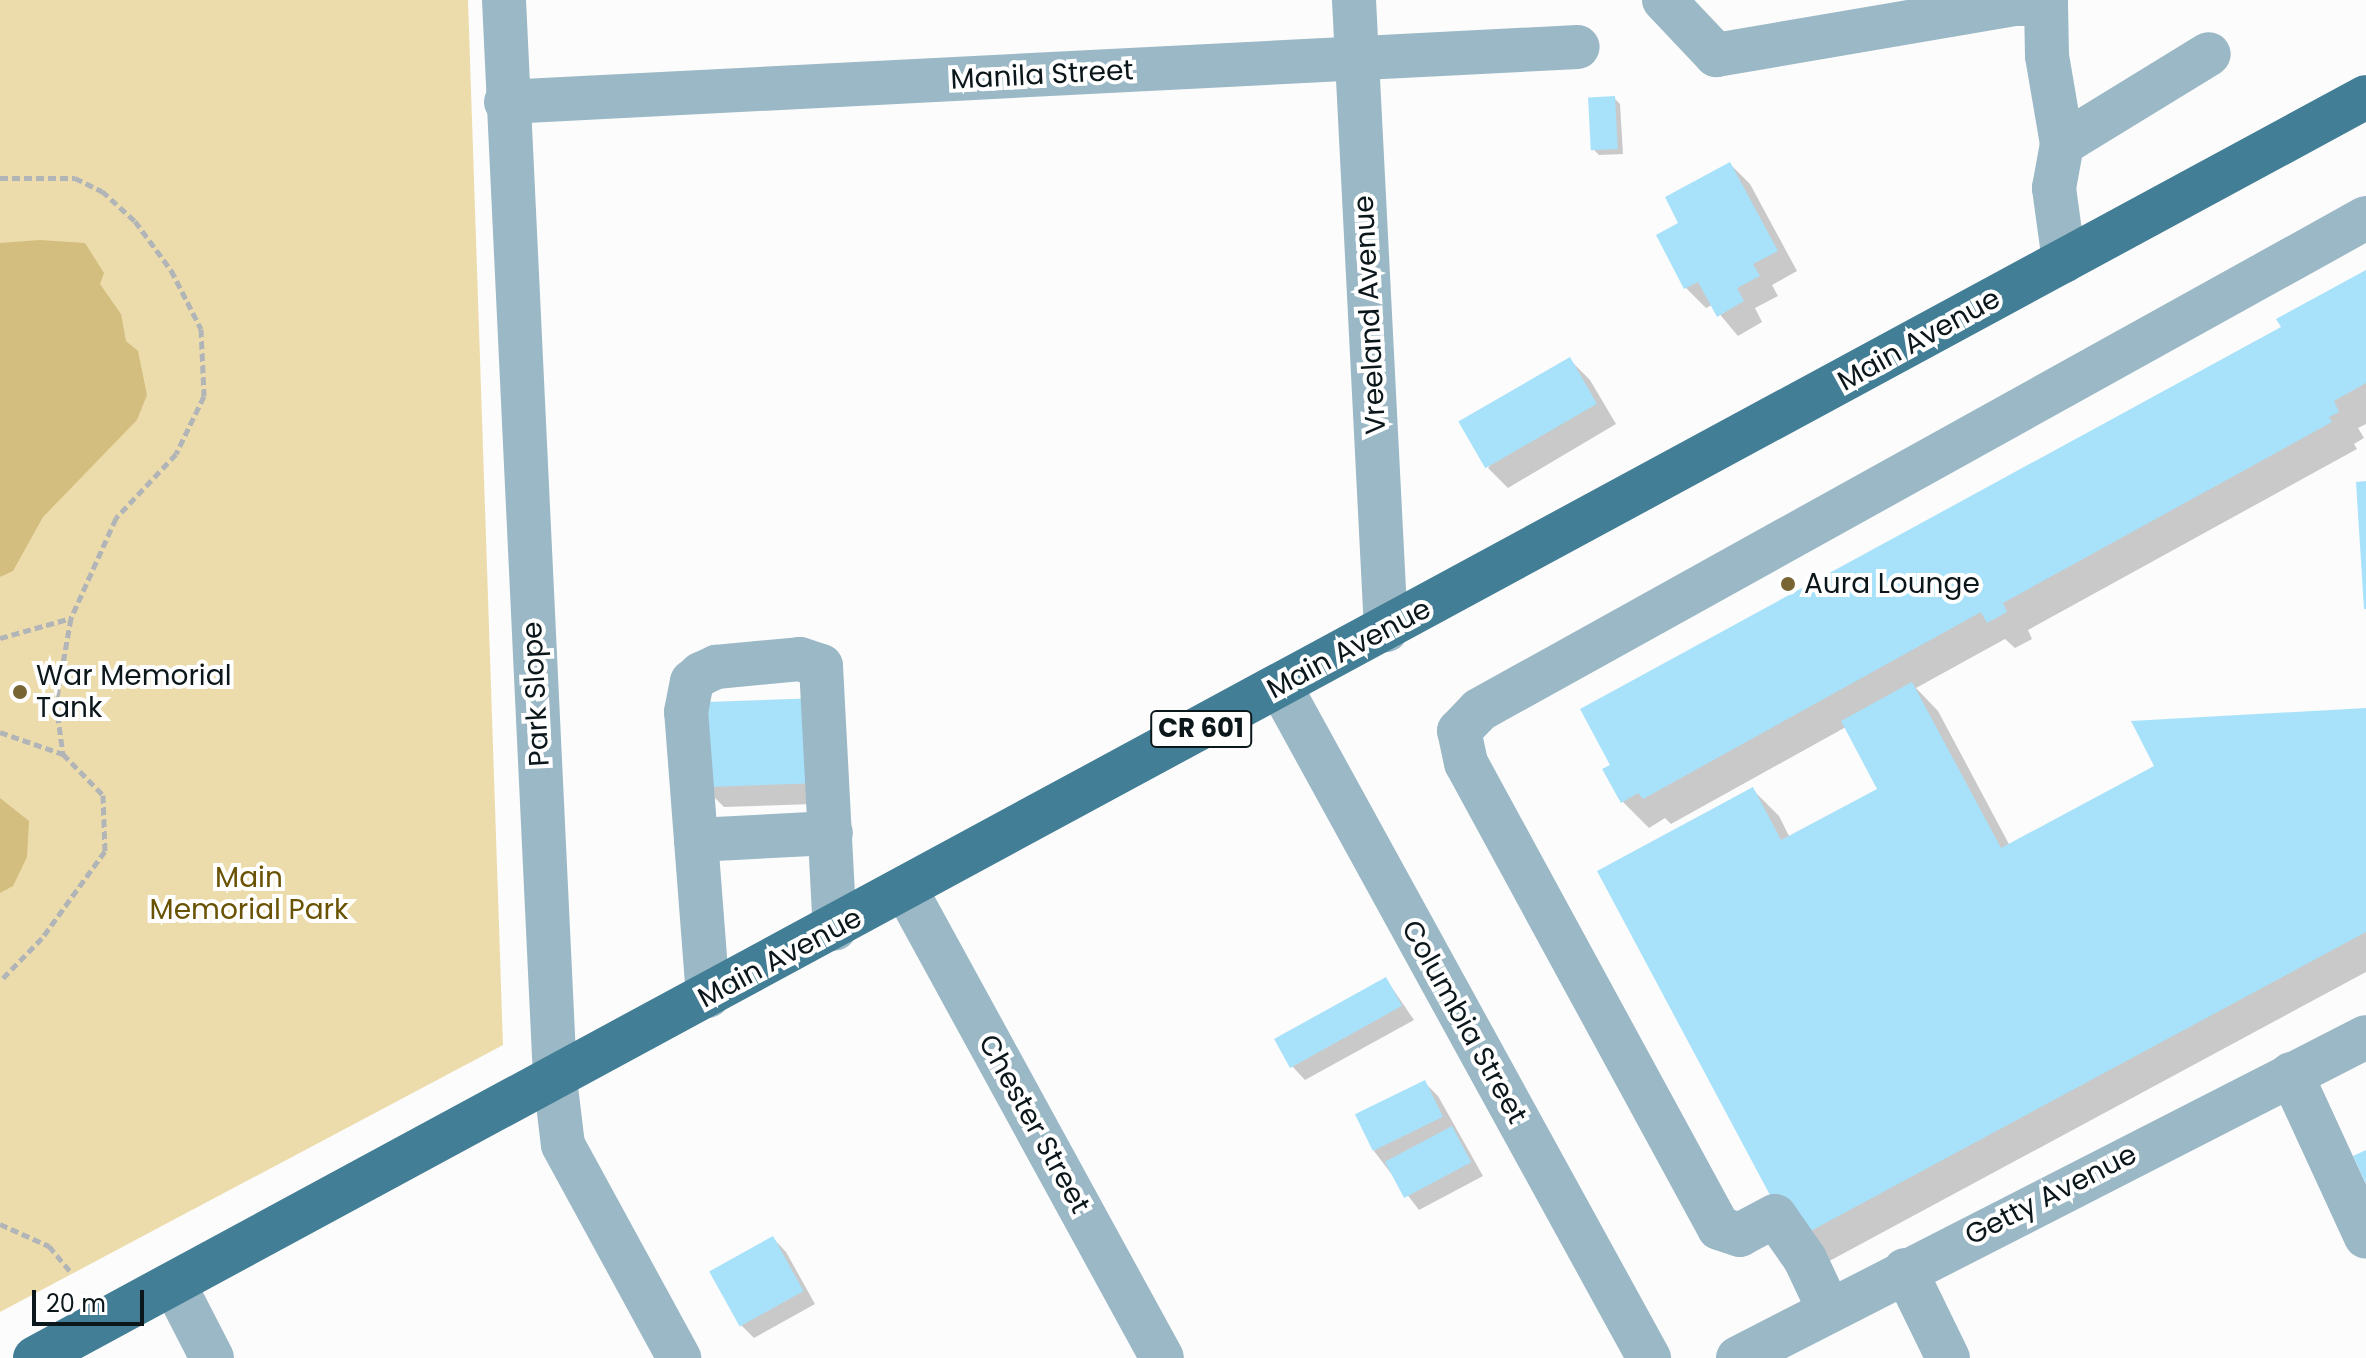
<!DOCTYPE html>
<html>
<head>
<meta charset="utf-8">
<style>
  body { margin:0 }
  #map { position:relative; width:2366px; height:1358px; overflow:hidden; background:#fcfcfc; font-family:Poppins,sans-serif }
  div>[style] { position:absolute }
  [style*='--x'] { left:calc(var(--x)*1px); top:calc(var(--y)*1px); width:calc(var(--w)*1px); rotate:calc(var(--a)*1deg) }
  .green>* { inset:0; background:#eddcab }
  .water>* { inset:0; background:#d3bd7f }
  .shadow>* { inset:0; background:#0003 }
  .building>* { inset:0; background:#a8e2fa; transform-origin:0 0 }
  .path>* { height:5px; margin-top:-2.5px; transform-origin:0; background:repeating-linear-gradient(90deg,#b2b5b7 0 8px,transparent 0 12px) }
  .minor>* { height:44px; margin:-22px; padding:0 22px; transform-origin:22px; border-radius:22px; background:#9ab8c5 }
  .major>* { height:44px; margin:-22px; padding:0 22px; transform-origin:22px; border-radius:22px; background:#427e95 }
  .dots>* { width:22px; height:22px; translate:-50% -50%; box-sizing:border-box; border:4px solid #fff; border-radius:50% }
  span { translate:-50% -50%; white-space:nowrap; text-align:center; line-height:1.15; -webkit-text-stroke:8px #fff; paint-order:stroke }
  .shield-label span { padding:2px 6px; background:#fff; border:2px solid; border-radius:6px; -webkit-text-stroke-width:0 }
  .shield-label { font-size:26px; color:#0c171b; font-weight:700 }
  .street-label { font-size:28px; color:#0c171b }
  .poi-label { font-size:28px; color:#0c171b }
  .left { translate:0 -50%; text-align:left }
  .park-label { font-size:28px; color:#695303 }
  .scale { position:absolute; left:32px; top:1290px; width:112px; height:36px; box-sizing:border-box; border:4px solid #0c171b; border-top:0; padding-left:10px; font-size:24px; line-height:28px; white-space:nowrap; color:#0c171b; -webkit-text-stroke:6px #fff; paint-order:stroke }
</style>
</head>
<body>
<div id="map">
  <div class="green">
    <div style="clip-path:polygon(0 0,468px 0,503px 1045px,0 1312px)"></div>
  </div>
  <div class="water">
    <div style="clip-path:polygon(40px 240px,85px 243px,104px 273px,100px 284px,121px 314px,126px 341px,138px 351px,147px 395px,137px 420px,43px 517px,13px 571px,0 577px,0 243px)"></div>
    <div style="clip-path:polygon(0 798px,29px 821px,27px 857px,13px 886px,0 893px)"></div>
  </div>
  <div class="shadow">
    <div style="clip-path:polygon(1614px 98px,1620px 104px,1623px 154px,1599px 155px,1593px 149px)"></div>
    <div style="clip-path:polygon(1730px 164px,1750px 184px,1797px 271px,1772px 285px,1778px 296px,1755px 308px,1762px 322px,1738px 336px,1712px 305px,1706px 308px,1686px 288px,1681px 224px)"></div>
    <div style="clip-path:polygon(2366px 273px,2366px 424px,2358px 428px,2364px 438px,2354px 444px,2357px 449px,2028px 630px,2032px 639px,2015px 648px,2005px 639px,1916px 688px,1938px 711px,2010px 846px,2366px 710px,2366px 972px,1822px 1265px,1795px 1239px,1753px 790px,1779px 816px,1790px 838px,1880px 790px,1846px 727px,1671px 824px,1665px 818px,1649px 828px,1622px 801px)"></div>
    <div style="clip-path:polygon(1570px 360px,1590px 380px,1616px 424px,1508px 488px,1488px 468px)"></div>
    <div style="clip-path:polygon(819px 700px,843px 803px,724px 807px,704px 787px)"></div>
    <div style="clip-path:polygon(1386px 979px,1414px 1020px,1305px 1080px,1292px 1066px)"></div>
    <div style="clip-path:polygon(1425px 1083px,1438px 1096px,1483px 1176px,1419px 1210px,1374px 1151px)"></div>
    <div style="clip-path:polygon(773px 1238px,786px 1252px,815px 1304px,754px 1338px,741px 1325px)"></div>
  </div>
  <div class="building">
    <div style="left:1615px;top:96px;width:53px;height:27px;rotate:87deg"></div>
    <div style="clip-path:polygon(1730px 162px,1778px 251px,1753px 264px,1760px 276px,1737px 288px,1744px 301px,1717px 317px,1698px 282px,1684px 289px,1656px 235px,1678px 223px,1665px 197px)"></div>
    <div style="clip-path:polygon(2366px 270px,2366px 383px,2334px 401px,2339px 412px,2329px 417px,2332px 422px,2003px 603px,2007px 612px,1987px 623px,1981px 612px,1643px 799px,1638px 793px,1621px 803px,1602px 769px,1610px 765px,1580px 709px,2281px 327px,2276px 319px)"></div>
    <div style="left:1570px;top:357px;width:54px;height:129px;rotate:60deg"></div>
    <div style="clip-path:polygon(2366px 481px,2366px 609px,2364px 609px,2356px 482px)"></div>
    <div style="clip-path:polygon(1912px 682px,2001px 848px,2154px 766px,2131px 721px,2366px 708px,2366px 932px,1794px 1240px,1597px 871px,1753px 787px,1781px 840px,1877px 789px,1841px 721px)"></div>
    <div style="left:820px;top:698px;width:85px;height:121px;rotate:88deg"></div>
    <div style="left:1386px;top:977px;width:33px;height:128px;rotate:61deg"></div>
    <div style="left:1425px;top:1080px;width:41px;height:78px;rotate:64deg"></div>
    <div style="left:1452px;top:1126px;width:41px;height:76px;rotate:62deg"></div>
    <div style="clip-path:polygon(2366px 1150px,2366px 1184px,2353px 1156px)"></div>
    <div style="left:773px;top:1236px;width:63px;height:73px;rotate:61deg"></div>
  </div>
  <div class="path">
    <div style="--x:0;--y:178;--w:75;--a:0"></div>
    <div style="--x:75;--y:178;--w:30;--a:26"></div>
    <div style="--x:102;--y:191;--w:45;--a:42.3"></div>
    <div style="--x:135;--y:221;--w:61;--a:53.7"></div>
    <div style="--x:171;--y:270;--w:66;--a:63"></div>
    <div style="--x:201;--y:329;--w:67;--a:87.4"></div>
    <div style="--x:204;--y:396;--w:64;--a:115.8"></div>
    <div style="--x:176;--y:454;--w:88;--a:133.2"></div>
    <div style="--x:116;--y:518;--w:110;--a:114.2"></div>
    <div style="--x:71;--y:618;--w:86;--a:100"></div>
    <div style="--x:56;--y:703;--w:51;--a:82.2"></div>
    <div style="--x:63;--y:754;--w:57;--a:45.7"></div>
    <div style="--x:103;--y:795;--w:56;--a:88"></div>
    <div style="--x:105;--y:851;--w:107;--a:125.9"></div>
    <div style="--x:42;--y:938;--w:60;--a:134.3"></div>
    <div style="--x:0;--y:638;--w:74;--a:-15.7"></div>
    <div style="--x:0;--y:732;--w:67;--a:19.2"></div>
    <div style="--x:0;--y:1224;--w:54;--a:24.2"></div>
    <div style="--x:49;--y:1246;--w:35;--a:50"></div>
  </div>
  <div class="minor">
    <div style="--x:504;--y:0;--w:1080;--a:87.29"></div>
    <div style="--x:555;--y:1079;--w:66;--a:83.1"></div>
    <div style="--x:563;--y:1145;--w:243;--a:61.4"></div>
    <div style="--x:1354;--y:0;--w:631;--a:87.09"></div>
    <div style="--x:1664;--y:0;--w:76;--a:46.6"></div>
    <div style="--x:1716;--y:55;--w:301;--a:-9.7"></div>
    <div style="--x:2013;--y:4;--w:33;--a:0"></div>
    <div style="--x:2046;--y:4;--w:4;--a:-104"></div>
    <div style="--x:2046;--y:4;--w:52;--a:88.9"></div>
    <div style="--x:2047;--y:56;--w:89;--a:80.3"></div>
    <div style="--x:506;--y:102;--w:1073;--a:-2.94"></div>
    <div style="--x:2064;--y:261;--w:74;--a:-97.8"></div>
    <div style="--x:2054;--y:188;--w:45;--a:-79.7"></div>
    <div style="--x:2062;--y:144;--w:172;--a:-31.5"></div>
    <div style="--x:1280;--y:686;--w:767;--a:61.23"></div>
    <div style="--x:696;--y:840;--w:135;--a:-3"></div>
    <div style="--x:906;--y:890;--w:533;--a:61.32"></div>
    <div style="--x:708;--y:996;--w:285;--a:-94.4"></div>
    <div style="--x:686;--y:712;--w:31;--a:-79"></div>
    <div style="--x:692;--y:682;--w:12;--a:-42"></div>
    <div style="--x:701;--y:674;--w:17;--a:-25"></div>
    <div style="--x:716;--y:667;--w:84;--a:-5.4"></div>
    <div style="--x:800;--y:659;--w:22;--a:18"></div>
    <div style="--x:821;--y:666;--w:263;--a:87"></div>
    <div style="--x:2291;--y:1074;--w:179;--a:65.3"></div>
    <div style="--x:1905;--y:1270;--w:98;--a:64"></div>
    <div style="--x:174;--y:1284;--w:83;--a:62.8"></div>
    <div style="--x:1829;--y:1310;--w:56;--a:-115.2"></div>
    <div style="--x:1805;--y:1259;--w:52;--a:-124.9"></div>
    <div style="--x:1775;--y:1216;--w:40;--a:152"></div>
    <div style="--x:1740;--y:1235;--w:22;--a:-162"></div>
    <div style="--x:1719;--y:1228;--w:529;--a:-118.55"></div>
    <div style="--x:1466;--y:763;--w:33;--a:-102"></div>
    <div style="--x:1459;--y:731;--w:29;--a:-46"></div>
    <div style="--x:1479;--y:710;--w:1014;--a:-29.02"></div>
    <div style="--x:1738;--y:1358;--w:705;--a:-27.07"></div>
  </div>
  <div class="major">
    <div style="--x:35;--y:1358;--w:2650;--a:-28.41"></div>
  </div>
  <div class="dots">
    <div style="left:1788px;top:584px;background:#776634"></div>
    <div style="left:20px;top:692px;background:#776634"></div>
  </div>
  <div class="shield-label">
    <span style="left:1201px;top:729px">CR 601</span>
  </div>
  <div class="street-label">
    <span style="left:1042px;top:75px;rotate:-3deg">Manila Street</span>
    <span style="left:1370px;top:315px;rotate:-93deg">Vreeland Avenue</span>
    <span style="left:1919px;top:340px;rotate:-29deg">Main Avenue</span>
    <span style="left:1349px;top:649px;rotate:-28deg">Main Avenue</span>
    <span style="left:536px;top:694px;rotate:-93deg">Park Slope</span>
    <span style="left:780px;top:958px;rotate:-28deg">Main Avenue</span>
    <span style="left:1464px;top:1022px;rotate:61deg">Columbia Street</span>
    <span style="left:1034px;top:1124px;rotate:61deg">Chester Street</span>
    <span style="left:2051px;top:1195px;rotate:-27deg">Getty Avenue</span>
  </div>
  <div class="poi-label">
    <span class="left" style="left:1804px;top:584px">Aura Lounge</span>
    <span class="left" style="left:36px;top:692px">War Memorial<br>Tank</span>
  </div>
  <div class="park-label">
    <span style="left:249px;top:894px">Main<br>Memorial Park</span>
  </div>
  <div class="scale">20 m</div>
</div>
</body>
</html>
